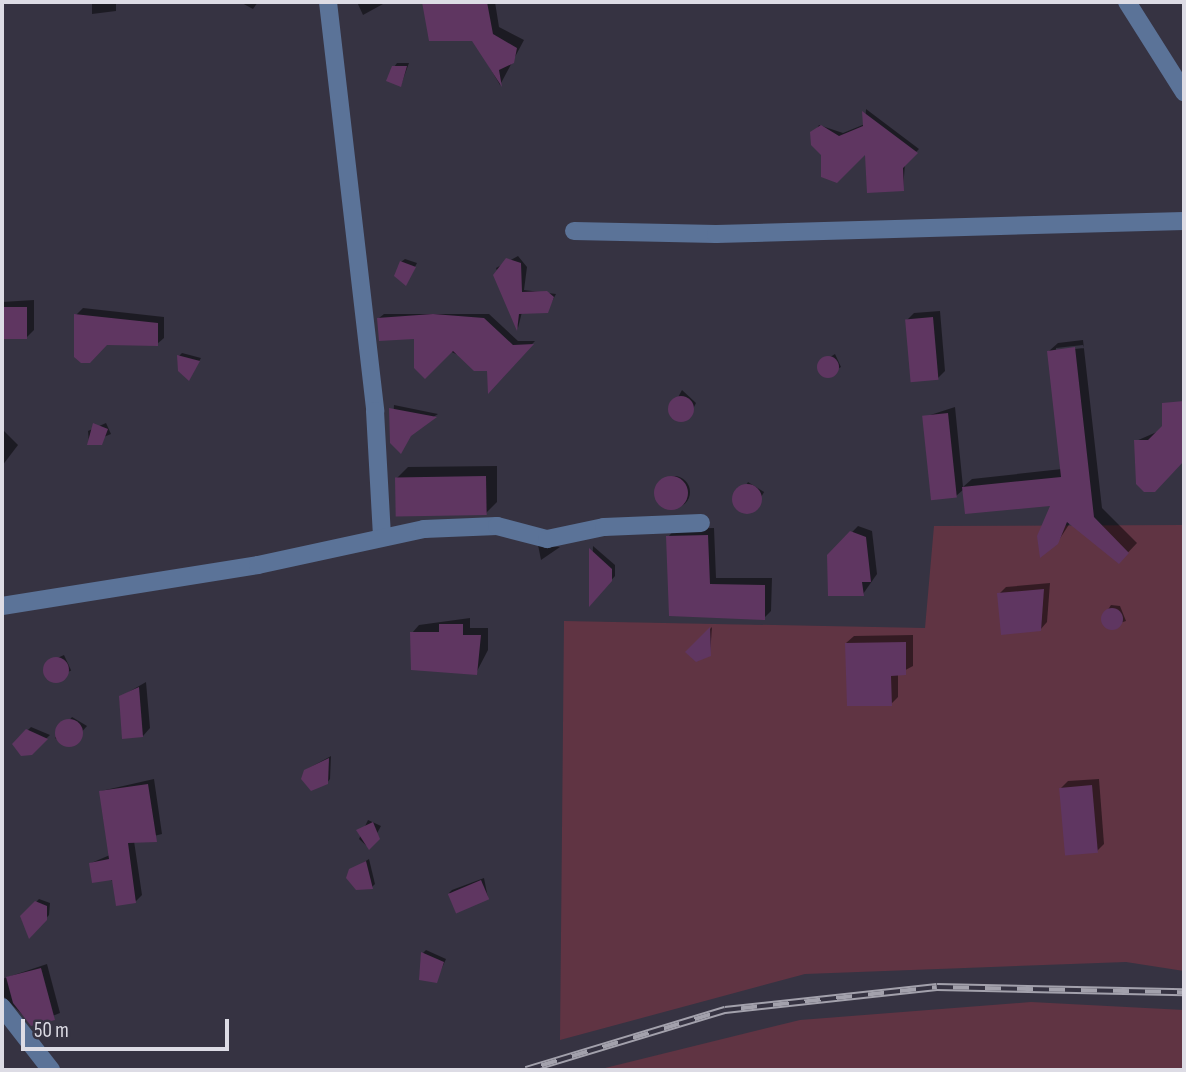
<!DOCTYPE html>
<html>
<head>
<meta charset="utf-8">
<style>
  body { margin:0 }
  #map { position:relative; width:1186px; height:1072px; overflow:hidden; background:#363342; font-family:"Sofia Sans Condensed",sans-serif }
  div>[style] { position:absolute }
  [style*='--x'] { left:calc(var(--x)*1px); top:calc(var(--y)*1px); width:calc(var(--w)*1px); rotate:calc(var(--a)*1deg) }
  .green>* { inset:0; background:#603443 }
  .shadow>* { inset:0; background:#0007; transform-origin:0 0 }
  .round { border-radius:50% }
  .building>* { inset:0; background:#5f3661; transform-origin:0 0 }
  .minor>* { height:18px; margin:-9px; padding:0 9px; transform-origin:9px; border-radius:9px; background:#5b7398 }
  .rail>* { height:8px; margin-top:-4px; transform-origin:0; background:repeating-linear-gradient(90deg,#363342 0 16px,#a3a1ac 0 32px); box-sizing:border-box; border-block:2px solid #a3a1ac }
  span { translate:-50% -50%; white-space:nowrap; text-align:center; line-height:1.15; -webkit-text-stroke:7px #363342; paint-order:stroke }
  .frame { position:absolute; inset:0; border:4px solid #dddce5; pointer-events:none }
  .scale { position:absolute; left:21px; top:1019px; width:208px; height:32px; box-sizing:border-box; border:4px solid #dddce5; border-top:0; padding-left:9px; font-size:21px; line-height:24px; white-space:nowrap; color:#dddce5; -webkit-text-stroke:5px #363342; paint-order:stroke }
</style>
</head>
<body>
<div id="map">
  <div class="green">
    <div style="clip-path:polygon(1184px 525px,1184px 971px,1126px 962px,805px 974px,560px 1040px,564px 621px,925px 628px,934px 526px)"></div>
    <div style="clip-path:polygon(1031px 1002px,1184px 1010px,1184px 1070px,597px 1070px,800px 1020px)"></div>
  </div>
  <div class="shadow">
    <div style="clip-path:polygon(92px 2px,116px 2px,116px 11px,92px 14px)"></div>
    <div style="clip-path:polygon(240px 2px,258px 2px,253px 9px)"></div>
    <div style="clip-path:polygon(357px 2px,383px 2px,383px 4px,363px 15px)"></div>
    <div style="clip-path:polygon(495px 2px,499px 27px,524px 40px,500px 85px,473px 39px,424px 4px)"></div>
    <div style="clip-path:polygon(397px 63px,409px 63px,401px 85px,394px 67px)"></div>
    <div style="clip-path:polygon(866px 109px,919px 149px,905px 163px,903px 190px,866px 151px,823px 154px,811px 138px,819px 125px,843px 133px,865px 124px)"></div>
    <div style="clip-path:polygon(518px 256px,527px 267px,524px 290px,556px 294px,547px 311px,522px 312px,518px 328px,496px 268px)"></div>
    <div style="clip-path:polygon(405px 259px,417px 263px,406px 284px,401px 262px)"></div>
    <div style="clip-path:polygon(34px 300px,34px 330px,27px 337px,2px 337px,2px 302px)"></div>
    <div style="clip-path:polygon(83px 308px,164px 317px,164px 338px,157px 344px,107px 343px,76px 315px)"></div>
    <div style="clip-path:polygon(940px 311px,945px 371px,938px 378px,906px 321px,914px 313px)"></div>
    <div style="clip-path:polygon(384px 314px,489px 314px,518px 341px,535px 341px,489px 390px,488px 369px,379px 318px)"></div>
    <div style="clip-path:polygon(evenodd,1083px 340px,1102px 508px,1137px 543px,1119px 562px,1070px 523px,1057px 543px,1052px 504px,964px 489px,956px 496px,924px 417px,955px 407px,963px 487px,972px 479px,1062px 469px,1049px 351px,1058px 343px,1083px 340px,1083px 345px,1084px 348px,1056px 351px,1056px 348px,1083px 345px)"></div>
    <div style="clip-path:polygon(182px 353px,201px 358px,189px 379px,179px 356px)"></div>
    <div style="clip-path:polygon(835px 354px,841px 367px,825px 376px,819px 364px)"></div>
    <div style="clip-path:polygon(682px 390px,696px 403px,689px 417px,678px 420px,670px 412px)"></div>
    <div style="clip-path:polygon(394px 405px,438px 414px,392px 443px)"></div>
    <div style="clip-path:polygon(1180px 410px,1184px 414px,1184px 481px,1182px 462px,1136px 441px,1159px 431px)"></div>
    <div style="clip-path:polygon(106px 423px,111px 434px,89px 443px,88px 431px)"></div>
    <div style="clip-path:polygon(2px 429px,18px 445px,2px 466px)"></div>
    <div style="clip-path:polygon(497px 466px,497px 502px,486px 513px,397px 478px,408px 467px)"></div>
    <div class="round" style="left:658px;top:476px;width:32px;height:32px"></div>
    <div style="left:748px;top:482px;width:19px;height:24px;rotate:32deg"></div>
    <div style="clip-path:polygon(858px 526px,872px 531px,877px 574px,863px 594px,829px 556px)"></div>
    <div style="clip-path:polygon(714px 528px,716px 578px,772px 578px,771px 611px,764px 618px,670px 614px,668px 537px,675px 529px)"></div>
    <div style="clip-path:polygon(538px 545px,560px 547px,541px 560px)"></div>
    <div style="clip-path:polygon(593px 546px,615px 565px,615px 576px,591px 603px)"></div>
    <div style="clip-path:polygon(1050px 583px,1047px 622px,1040px 630px,999px 594px,1006px 587px)"></div>
    <div style="clip-path:polygon(1111px 605px,1120px 606px,1126px 621px,1108px 627px,1103px 617px)"></div>
    <div style="clip-path:polygon(470px 618px,470px 628px,488px 628px,488px 650px,476px 673px,412px 633px,419px 625px)"></div>
    <div style="clip-path:polygon(712px 627px,710px 655px,687px 652px)"></div>
    <div style="clip-path:polygon(913px 635px,913px 666px,898px 674px,898px 697px,891px 704px,846px 643px,854px 636px)"></div>
    <div style="left:64px;top:655px;width:17px;height:21px;rotate:65deg"></div>
    <div style="clip-path:polygon(146px 682px,150px 728px,143px 736px,120px 697px)"></div>
    <div style="clip-path:polygon(72px 717px,87px 726px,70px 745px,55px 738px)"></div>
    <div style="clip-path:polygon(31px 727px,50px 735px,31px 753px,14px 744px)"></div>
    <div style="clip-path:polygon(331px 756px,330px 779px,327px 783px,309px 768px)"></div>
    <div style="clip-path:polygon(154px 779px,162px 834px,134px 841px,142px 895px,136px 901px,91px 863px,110px 855px,101px 791px)"></div>
    <div style="clip-path:polygon(1099px 779px,1104px 844px,1097px 851px,1061px 788px,1068px 781px)"></div>
    <div style="clip-path:polygon(368px 820px,381px 826px,369px 848px,359px 839px)"></div>
    <div style="clip-path:polygon(369px 859px,375px 884px,372px 887px,351px 870px)"></div>
    <div style="clip-path:polygon(484px 878px,488px 898px,449px 893px,452px 890px)"></div>
    <div style="clip-path:polygon(39px 899px,50px 903px,49px 915px,30px 936px,23px 916px)"></div>
    <div style="clip-path:polygon(426px 950px,446px 959px,436px 981px,423px 953px)"></div>
    <div style="clip-path:polygon(47px 964px,60px 1013px,32px 1024px,2px 995px,2px 979px)"></div>
  </div>
  <div class="building">
    <div style="clip-path:polygon(422px 2px,487px 2px,493px 34px,517px 48px,514px 63px,499px 70px,502px 87px,472px 41px,429px 41px)"></div>
    <div style="clip-path:polygon(392px 66px,407px 66px,401px 87px,386px 81px)"></div>
    <div style="clip-path:polygon(862px 111px,918px 153px,903px 168px,904px 191px,867px 193px,865px 155px,837px 183px,821px 177px,821px 155px,811px 145px,810px 132px,821px 125px,839px 136px,863px 126px)"></div>
    <div style="clip-path:polygon(506px 258px,521px 263px,522px 292px,547px 291px,554px 297px,548px 313px,519px 314px,517px 331px,493px 275px)"></div>
    <div style="clip-path:polygon(400px 261px,416px 267px,406px 286px,394px 276px)"></div>
    <div style="left:2px;top:307px;width:25px;height:32px"></div>
    <div style="clip-path:polygon(74px 314px,158px 323px,158px 346px,107px 345px,90px 363px,81px 363px,74px 357px)"></div>
    <div style="clip-path:polygon(433px 314px,484px 318px,513px 345px,534px 344px,488px 394px,487px 371px,474px 371px,453px 351px,425px 379px,414px 368px,414px 339px,379px 341px,377px 318px)"></div>
    <div style="left:933px;top:317px;width:63px;height:28px;rotate:85deg"></div>
    <div style="clip-path:polygon(1075px 347px,1094px 517px,1129px 553px,1119px 564px,1067px 522px,1058px 544px,1040px 558px,1037px 536px,1050px 506px,965px 514px,962px 487px,1061px 477px,1047px 351px)"></div>
    <div style="clip-path:polygon(177px 355px,200px 361px,189px 381px,178px 371px)"></div>
    <div class="round" style="left:817px;top:356px;width:22px;height:22px"></div>
    <div class="round" style="left:668px;top:396px;width:26px;height:26px"></div>
    <div style="clip-path:polygon(1184px 401px,1184px 461px,1155px 492px,1144px 492px,1136px 484px,1134px 440px,1148px 440px,1162px 426px,1162px 403px)"></div>
    <div style="clip-path:polygon(389px 408px,437px 417px,411px 436px,401px 454px,390px 443px)"></div>
    <div style="left:948px;top:413px;width:85px;height:26px;rotate:84deg"></div>
    <div style="clip-path:polygon(93px 423px,108px 429px,102px 445px,87px 445px)"></div>
    <div style="left:486px;top:476px;width:39px;height:91px;rotate:89deg"></div>
    <div class="round" style="left:654px;top:476px;width:34px;height:34px"></div>
    <div class="round" style="left:732px;top:484px;width:30px;height:30px"></div>
    <div style="clip-path:polygon(850px 531px,866px 537px,871px 582px,862px 582px,864px 596px,828px 596px,827px 555px)"></div>
    <div style="clip-path:polygon(708px 535px,710px 584px,765px 585px,765px 620px,669px 616px,666px 536px)"></div>
    <div style="clip-path:polygon(589px 548px,612px 569px,612px 581px,589px 607px)"></div>
    <div style="clip-path:polygon(1044px 589px,1041px 631px,1001px 635px,997px 593px)"></div>
    <div class="round" style="left:1101px;top:608px;width:22px;height:22px"></div>
    <div style="clip-path:polygon(439px 624px,463px 624px,463px 635px,481px 635px,477px 675px,411px 670px,410px 632px,439px 632px)"></div>
    <div style="clip-path:polygon(710px 627px,711px 656px,696px 662px,685px 652px)"></div>
    <div style="clip-path:polygon(906px 642px,906px 675px,891px 676px,892px 706px,847px 706px,845px 643px)"></div>
    <div class="round" style="left:43px;top:657px;width:26px;height:26px"></div>
    <div style="clip-path:polygon(139px 687px,143px 737px,122px 739px,119px 696px)"></div>
    <div class="round" style="left:55px;top:719px;width:28px;height:28px"></div>
    <div style="clip-path:polygon(26px 729px,48px 739px,32px 755px,21px 756px,12px 744px)"></div>
    <div style="clip-path:polygon(329px 758px,328px 784px,311px 791px,301px 779px,304px 770px)"></div>
    <div style="clip-path:polygon(148px 784px,157px 842px,128px 843px,136px 903px,116px 906px,112px 880px,92px 883px,89px 863px,109px 859px,99px 791px)"></div>
    <div style="left:1092px;top:785px;width:68px;height:33px;rotate:85deg"></div>
    <div style="clip-path:polygon(373px 822px,380px 839px,369px 850px,356px 830px)"></div>
    <div style="clip-path:polygon(366px 861px,373px 889px,356px 890px,346px 878px,349px 869px)"></div>
    <div style="left:481px;top:880px;width:21px;height:36px;rotate:67deg"></div>
    <div style="clip-path:polygon(35px 901px,47px 906px,47px 920px,29px 939px,20px 916px)"></div>
    <div style="clip-path:polygon(421px 952px,444px 962px,437px 983px,419px 980px)"></div>
    <div style="clip-path:polygon(41px 968px,55px 1020px,31px 1026px,13px 1003px,6px 977px)"></div>
  </div>
  <div class="minor">
    <div style="--x:328;--y:2;--w:412;--a:83.4"></div>
    <div style="--x:375;--y:411;--w:125;--a:86.8"></div>
    <div style="--x:1127;--y:2;--w:107;--a:57.7"></div>
    <div style="--x:574;--y:231;--w:142;--a:1.2"></div>
    <div style="--x:716;--y:234;--w:468;--a:-1.6"></div>
    <div style="--x:2;--y:606;--w:259;--a:-9.1"></div>
    <div style="--x:258;--y:565;--w:170;--a:-12.2"></div>
    <div style="--x:424;--y:529;--w:73;--a:-2.4"></div>
    <div style="--x:497;--y:526;--w:52;--a:14.6"></div>
    <div style="--x:547;--y:539;--w:58;--a:-11.9"></div>
    <div style="--x:604;--y:527;--w:97;--a:-2.4"></div>
    <div style="--x:2;--y:1007;--w:80;--a:52.1"></div>
  </div>
  <div class="rail">
    <div style="--x:526;--y:1070;--w:208;--a:-16.8"></div>
    <div style="--x:725;--y:1010;--w:213;--a:-6.2"></div>
    <div style="--x:937;--y:987;--w:247;--a:1.2"></div>
  </div>
  <div class="frame"></div>
  <div class="scale">50 m</div>
</div>
</body>
</html>
